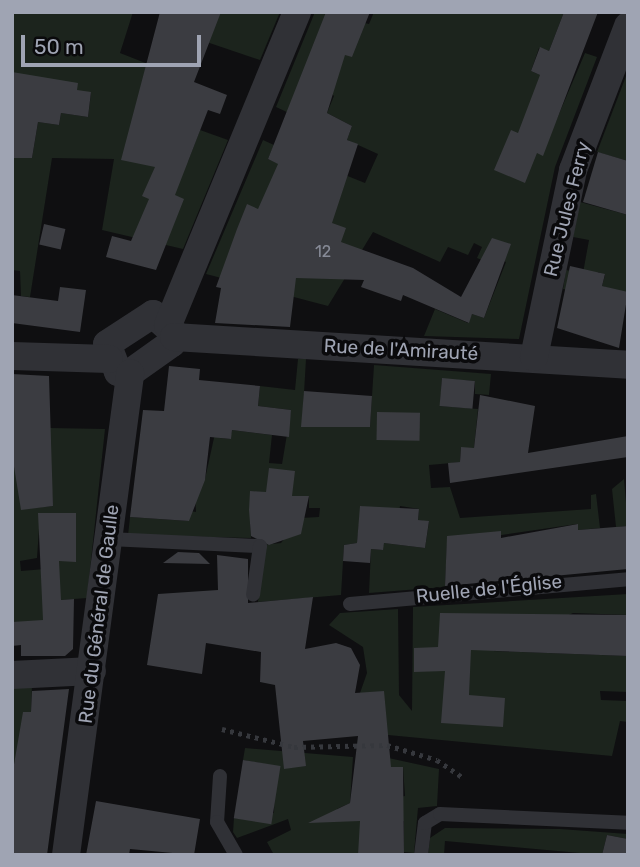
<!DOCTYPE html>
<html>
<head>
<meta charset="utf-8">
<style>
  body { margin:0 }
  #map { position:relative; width:640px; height:867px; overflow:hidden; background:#0f0f11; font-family:Rubik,sans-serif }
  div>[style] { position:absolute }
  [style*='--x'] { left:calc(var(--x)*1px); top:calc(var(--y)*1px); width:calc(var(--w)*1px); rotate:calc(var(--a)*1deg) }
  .green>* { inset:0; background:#1c241d }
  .building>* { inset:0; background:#3b3c41; transform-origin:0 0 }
  .path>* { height:4.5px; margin-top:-2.25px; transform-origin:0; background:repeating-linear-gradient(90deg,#36383d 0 3.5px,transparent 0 8.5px) }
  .service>* { height:14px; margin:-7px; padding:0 7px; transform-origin:7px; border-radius:7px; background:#303136 }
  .minor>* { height:28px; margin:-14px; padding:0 14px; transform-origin:14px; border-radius:14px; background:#303136 }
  span { translate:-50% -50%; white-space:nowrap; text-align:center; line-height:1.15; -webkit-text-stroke:7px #0a0a0c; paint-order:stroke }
  .number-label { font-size:16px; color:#868a96 }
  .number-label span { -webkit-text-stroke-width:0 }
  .street-label { font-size:19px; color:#9fa4b3 }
  .frame { position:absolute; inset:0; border:14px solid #9fa4b3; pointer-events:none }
  .scale { position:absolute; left:21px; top:35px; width:180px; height:32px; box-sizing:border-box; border:4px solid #9fa4b3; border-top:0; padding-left:9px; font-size:21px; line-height:24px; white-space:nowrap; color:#9fa4b3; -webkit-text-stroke:5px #0a0a0c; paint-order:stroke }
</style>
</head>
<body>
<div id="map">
  <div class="green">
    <div style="clip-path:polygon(12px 12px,133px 12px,120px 53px,181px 77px,188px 161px,200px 130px,228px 140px,183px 249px,102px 230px,114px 159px,52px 158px,30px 297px,21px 296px,20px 271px,12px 270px,12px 158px,32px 158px,38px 122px,59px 125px,61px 113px,88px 117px,91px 93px,12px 98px)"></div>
    <div style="clip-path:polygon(170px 12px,280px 12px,260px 60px,180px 33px)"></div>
    <div style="clip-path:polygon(315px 12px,369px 24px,374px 12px,564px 12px,549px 51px,539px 48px,531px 71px,540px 75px,556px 121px,585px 53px,597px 57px,555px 167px,519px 339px,424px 336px,435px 309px,468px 323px,472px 314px,484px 318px,506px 262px,490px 255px,487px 262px,477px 258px,482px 247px,474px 243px,468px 255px,448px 247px,440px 262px,373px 232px,328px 306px,206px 274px,263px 140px,274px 145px,268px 159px,303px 175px,335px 171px,365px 183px,378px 154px,347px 140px,352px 126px,327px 113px,334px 96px,307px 65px,330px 132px,276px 107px)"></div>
    <div style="clip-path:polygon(628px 71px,628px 161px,597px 152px)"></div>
    <div style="clip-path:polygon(580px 202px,628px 215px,628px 294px,602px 286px,605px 275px,598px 272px,593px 295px,563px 289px,566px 270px,583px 273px,589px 240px,573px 237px)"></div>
    <div style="clip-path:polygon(298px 359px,306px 359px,302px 427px,370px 427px,374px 365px,491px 374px,489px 395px,475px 394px,475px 381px,442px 379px,440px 406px,478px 409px,474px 448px,461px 448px,460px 460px,486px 460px,429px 465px,431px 488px,450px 487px,460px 518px,591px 509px,591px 495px,596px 494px,600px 528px,578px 530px,577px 524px,447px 543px,445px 587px,369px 593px,371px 549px,382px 550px,384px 543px,425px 548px,429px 522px,418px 520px,419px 509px,400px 506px,398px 518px,361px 506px,357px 543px,344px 545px,341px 595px,258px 602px,263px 545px,281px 543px,301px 518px,319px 517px,320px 508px,309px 508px,309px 496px,250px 517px,251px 538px,128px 535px,130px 517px,188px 521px,190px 511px,196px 512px,194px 479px,205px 479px,226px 383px,220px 438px,230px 439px,232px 430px,272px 435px,269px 463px,282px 464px,291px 410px,258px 406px,260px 386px,295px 390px)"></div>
    <div style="clip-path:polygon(evenodd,50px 428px,105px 429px,87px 598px,61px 600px,45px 629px,12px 622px,12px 454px,50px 428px,51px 476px,53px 506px,21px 509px,51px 476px,50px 428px,49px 513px,76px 513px,76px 561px,45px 561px,45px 569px,21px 571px,20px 561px,37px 558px,39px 529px,49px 513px)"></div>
    <div style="clip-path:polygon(624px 479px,628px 526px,616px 527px,612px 489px)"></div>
    <div style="clip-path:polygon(628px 594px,628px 615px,573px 613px,493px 651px,628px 656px,628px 692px,600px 691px,601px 700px,628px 701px,628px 722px,620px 721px,612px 756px,388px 735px,360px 693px,367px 673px,363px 647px,329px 625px,340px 613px,398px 609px,399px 695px,412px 711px,413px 607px)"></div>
    <div style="clip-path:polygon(32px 684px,30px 761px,15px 760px,12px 776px,12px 687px)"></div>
    <div style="clip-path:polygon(245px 748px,353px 757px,350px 803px,337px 809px,337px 821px,379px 799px,405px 796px,403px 767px,377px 768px,361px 752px,439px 769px,437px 806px,418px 808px,414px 853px,404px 852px,404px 821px,376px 820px,358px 855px,274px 855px,267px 842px,291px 830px,288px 819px,237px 838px,233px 832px,234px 818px,265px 822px,266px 812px,274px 813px,275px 766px,243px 760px)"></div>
    <div style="clip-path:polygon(445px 828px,560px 829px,628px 834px,628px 839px,607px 835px,602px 855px,445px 841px,444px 855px,428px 855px,430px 838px)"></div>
  </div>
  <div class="building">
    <div style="clip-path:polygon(160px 12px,221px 12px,194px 82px,227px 95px,220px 114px,208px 110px,175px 195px,184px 199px,156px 270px,106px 257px,112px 236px,131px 241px,149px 199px,142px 196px,155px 167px,121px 160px)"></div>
    <div style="clip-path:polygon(326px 12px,370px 12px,352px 57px,345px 55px,327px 113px,352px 126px,347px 140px,358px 144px,332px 223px,346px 228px,341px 242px,413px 268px,461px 297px,492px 238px,511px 244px,484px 318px,472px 314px,469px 323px,403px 295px,401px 301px,361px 287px,364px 280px,296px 278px,290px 327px,215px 323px,221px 288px,216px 287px,237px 229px,247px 204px,258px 209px,278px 164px,268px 159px)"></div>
    <div style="clip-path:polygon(564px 12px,598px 12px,543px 156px,537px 153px,525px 183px,494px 170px,511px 130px,518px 133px,540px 75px,531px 71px,540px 47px,549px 51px)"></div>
    <div style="clip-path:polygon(12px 72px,78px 83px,77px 90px,91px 92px,88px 117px,61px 113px,59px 125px,38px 122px,32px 158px,12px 158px)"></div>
    <div style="clip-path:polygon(598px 152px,628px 161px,628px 215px,583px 202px)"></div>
    <div style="left:44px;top:224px;width:22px;height:21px;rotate:13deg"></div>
    <div style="clip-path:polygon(570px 266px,605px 274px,602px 286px,628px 292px,619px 348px,557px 328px)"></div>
    <div style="clip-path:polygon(60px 287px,86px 290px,80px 332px,12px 323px,12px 295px,58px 301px)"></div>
    <div style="clip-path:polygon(169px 366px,200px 369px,199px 380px,260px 386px,258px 406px,291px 410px,289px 437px,232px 430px,231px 439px,210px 437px,205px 480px,189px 521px,130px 517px,143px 410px,164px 411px)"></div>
    <div style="clip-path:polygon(12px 374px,49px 376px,53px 506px,21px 510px,12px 454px)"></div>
    <div style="left:442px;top:378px;width:33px;height:28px;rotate:5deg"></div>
    <div style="clip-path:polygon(304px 391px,372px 396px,370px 427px,301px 427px)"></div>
    <div style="clip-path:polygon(480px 395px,535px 406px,528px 453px,628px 436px,628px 457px,450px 483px,448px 463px,460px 462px,461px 447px,474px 448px)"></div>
    <div style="left:377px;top:412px;width:43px;height:28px;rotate:1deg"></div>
    <div style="clip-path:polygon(269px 468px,295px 471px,292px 496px,309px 496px,301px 534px,269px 545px,251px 536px,249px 510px,250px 491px,266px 492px)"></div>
    <div style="clip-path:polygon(360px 506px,419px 509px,418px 520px,429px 521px,425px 548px,384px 543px,383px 550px,371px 549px,370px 563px,343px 561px,344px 545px,357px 543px)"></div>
    <div style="clip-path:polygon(38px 513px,76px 513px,76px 562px,59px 561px,61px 600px,74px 599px,73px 649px,65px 656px,21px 656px,21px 645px,12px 646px,12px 622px,43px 620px)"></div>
    <div style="clip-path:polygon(578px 524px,578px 530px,628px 526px,628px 569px,445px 586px,447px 536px,501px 531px,501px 538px)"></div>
    <div style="clip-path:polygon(178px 552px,199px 553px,210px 564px,163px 563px)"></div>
    <div style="clip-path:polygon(217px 555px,248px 559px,248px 603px,313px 597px,305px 649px,336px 643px,351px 648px,360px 665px,355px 693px,384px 691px,391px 767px,403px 767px,404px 855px,358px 855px,360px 821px,308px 823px,350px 803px,358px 736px,303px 741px,306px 766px,284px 769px,275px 685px,260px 682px,261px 652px,206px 643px,202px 674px,147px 665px,158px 594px,218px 590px)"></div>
    <div style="clip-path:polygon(440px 613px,628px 615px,628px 656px,471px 650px,469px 695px,505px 698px,503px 727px,441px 723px,445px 671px,414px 672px,414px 648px,438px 647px)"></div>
    <div style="clip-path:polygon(69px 689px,47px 855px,12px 855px,12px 776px,23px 712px,31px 712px,32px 691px)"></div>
    <div style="left:243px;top:760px;width:38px;height:59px;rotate:9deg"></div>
    <div style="clip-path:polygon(96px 801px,200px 819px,194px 855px,130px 849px,129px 855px,86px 855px)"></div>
    <div style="clip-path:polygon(607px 835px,628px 839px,628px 855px,602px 855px)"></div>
  </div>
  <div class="path">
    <div style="--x:222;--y:729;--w:74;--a:14"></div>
    <div style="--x:294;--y:747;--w:93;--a:-1.2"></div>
    <div style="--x:387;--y:745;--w:52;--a:16.7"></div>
    <div style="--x:437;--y:760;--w:30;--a:34"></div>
  </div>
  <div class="service">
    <div style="--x:109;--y:539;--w:151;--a:2.7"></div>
    <div style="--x:260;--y:546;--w:49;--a:98.1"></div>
    <div style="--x:350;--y:604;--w:279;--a:-5.1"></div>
    <div style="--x:220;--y:776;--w:46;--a:93.7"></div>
    <div style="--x:217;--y:822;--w:38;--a:60"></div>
    <div style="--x:421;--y:855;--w:32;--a:-83"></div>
    <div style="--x:425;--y:823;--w:17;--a:-31"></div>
    <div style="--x:440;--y:814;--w:188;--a:2.7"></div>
  </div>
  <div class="minor">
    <div style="--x:153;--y:314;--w:27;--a:42"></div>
    <div style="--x:173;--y:332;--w:11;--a:95"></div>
    <div style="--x:172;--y:343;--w:52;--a:144.5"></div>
    <div style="--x:130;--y:373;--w:12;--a:-175"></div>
    <div style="--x:118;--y:372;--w:30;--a:-111"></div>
    <div style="--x:107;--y:344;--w:55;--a:-33.1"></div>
    <div style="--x:168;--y:325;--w:339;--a:-67.6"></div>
    <div style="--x:174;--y:337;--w:455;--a:3.5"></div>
    <div style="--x:12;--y:356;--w:97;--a:1.8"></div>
    <div style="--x:534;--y:357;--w:191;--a:-78.2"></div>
    <div style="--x:573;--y:170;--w:154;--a:-69.1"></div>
    <div style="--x:12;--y:675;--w:80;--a:-2.9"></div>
    <div style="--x:66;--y:855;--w:486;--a:-82.4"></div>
  </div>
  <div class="number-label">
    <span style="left:323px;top:252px">12</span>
  </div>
  <div class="street-label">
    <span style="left:567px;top:209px;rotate:-76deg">Rue Jules Ferry</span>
    <span style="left:401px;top:350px;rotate:3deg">Rue de l'Amirauté</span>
    <span style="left:489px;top:589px;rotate:-6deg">Ruelle de l'Église</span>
    <span style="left:99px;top:614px;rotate:-83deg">Rue du Général de Gaulle</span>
  </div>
  <div class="frame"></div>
  <div class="scale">50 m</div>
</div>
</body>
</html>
